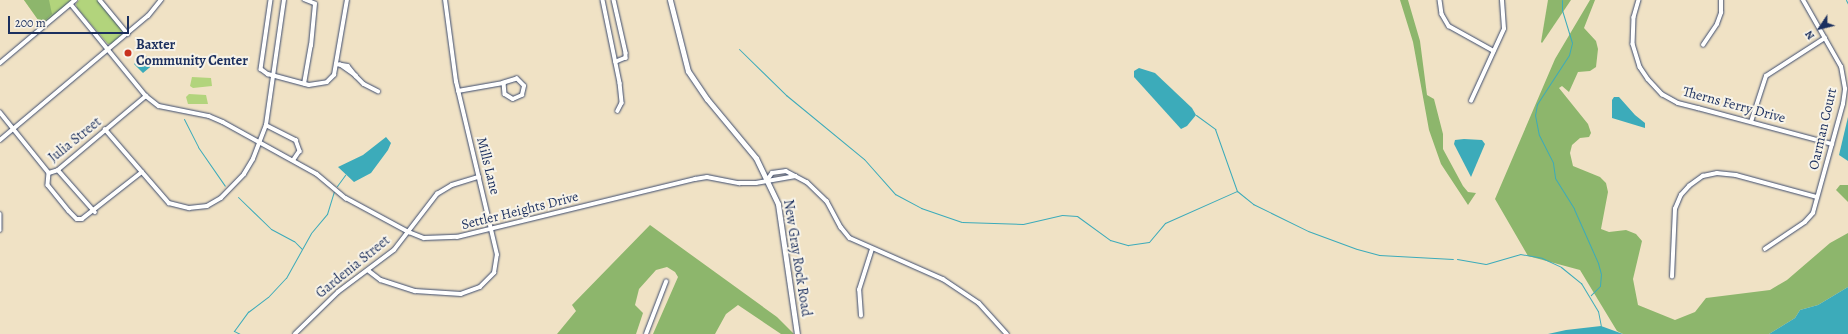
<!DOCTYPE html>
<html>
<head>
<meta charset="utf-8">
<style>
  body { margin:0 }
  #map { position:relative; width:1848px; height:334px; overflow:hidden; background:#f0e2c5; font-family:Alegreya,serif }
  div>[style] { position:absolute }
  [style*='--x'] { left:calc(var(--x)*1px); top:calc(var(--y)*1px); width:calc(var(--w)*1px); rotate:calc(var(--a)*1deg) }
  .green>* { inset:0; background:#b2d47c }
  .forest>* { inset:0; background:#8db66c }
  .water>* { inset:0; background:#3cabba }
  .stream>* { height:1px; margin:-0.5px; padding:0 0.5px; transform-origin:0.5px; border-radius:0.5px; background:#3cabba }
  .roads { filter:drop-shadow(0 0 1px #3b4a6d) drop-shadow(0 0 1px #3b4a6d) }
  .street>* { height:3.5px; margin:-1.75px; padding:0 1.75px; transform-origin:1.75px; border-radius:1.75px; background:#fff }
  .secondary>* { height:5px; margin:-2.5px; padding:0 2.5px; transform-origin:2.5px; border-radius:2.5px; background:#fff }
  .dots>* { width:11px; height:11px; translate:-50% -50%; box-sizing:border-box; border:2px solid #f7f3e8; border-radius:50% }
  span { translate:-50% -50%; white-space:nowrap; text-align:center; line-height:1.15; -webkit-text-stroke:4px #f7f3e8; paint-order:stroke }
  .poi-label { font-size:14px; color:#1b2f5e; font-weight:700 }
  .left { translate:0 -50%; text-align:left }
  .street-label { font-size:14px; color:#1b2f5e }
  .north { position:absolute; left:1800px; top:8px; width:40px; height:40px; -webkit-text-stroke:3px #f7f3e8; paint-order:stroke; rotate:235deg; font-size:11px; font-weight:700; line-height:16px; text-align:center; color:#1b2f5e }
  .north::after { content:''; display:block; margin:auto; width:14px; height:18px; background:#1b2f5e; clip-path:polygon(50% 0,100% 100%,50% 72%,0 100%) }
  .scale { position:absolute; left:8px; top:16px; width:121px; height:18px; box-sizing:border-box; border:2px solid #1b2f5e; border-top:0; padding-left:5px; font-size:12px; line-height:14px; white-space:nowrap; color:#1b2f5e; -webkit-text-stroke:3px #f7f3e8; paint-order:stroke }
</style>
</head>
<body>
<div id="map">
  <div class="green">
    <div style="clip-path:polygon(24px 0,73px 0,42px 25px)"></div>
    <div style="clip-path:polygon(79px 0,98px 0,122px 30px,123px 35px,113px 44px,108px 44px,77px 8px,76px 4px)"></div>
    <div style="clip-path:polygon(192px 77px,211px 78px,212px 86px,193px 88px,190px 86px)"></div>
    <div style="clip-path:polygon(189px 94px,206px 95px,208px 104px,188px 104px,186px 97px)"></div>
  </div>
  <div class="forest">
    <div style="clip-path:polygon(24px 0,49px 0,52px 14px,41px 24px)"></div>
    <div style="clip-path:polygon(1400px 0,1408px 0,1420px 41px,1427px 95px,1434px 99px,1443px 134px,1443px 149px,1463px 186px,1468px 192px,1476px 193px,1468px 205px,1441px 164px,1429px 130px,1413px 42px)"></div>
    <div style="clip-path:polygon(1548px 0,1571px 0,1542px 43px,1541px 42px)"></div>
    <div style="clip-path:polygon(1590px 0,1595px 0,1584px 28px,1596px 41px,1598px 49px,1596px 67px,1590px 71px,1578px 72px,1569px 92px,1562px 86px,1559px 88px,1588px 124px,1591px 133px,1589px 137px,1580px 138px,1572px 145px,1570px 153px,1573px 166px,1600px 177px,1606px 183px,1608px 192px,1601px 229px,1609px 232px,1626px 230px,1636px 234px,1642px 241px,1633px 279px,1638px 305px,1675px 320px,1695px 312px,1706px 298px,1770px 290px,1787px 280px,1830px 243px,1848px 233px,1848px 287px,1818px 305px,1800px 310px,1795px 318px,1769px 334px,1623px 334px,1617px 331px,1580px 270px,1528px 256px,1495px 199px,1555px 59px)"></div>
    <div style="clip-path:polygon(1840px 185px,1848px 185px,1848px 202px,1836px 190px)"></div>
    <div style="clip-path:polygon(650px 225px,777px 317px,794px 334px,781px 334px,738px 305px,726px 314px,715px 334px,653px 334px,678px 277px,675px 272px,667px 267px,656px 270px,639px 289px,635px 305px,643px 313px,636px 334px,557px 334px,576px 311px,572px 305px)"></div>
  </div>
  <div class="water">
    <div style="clip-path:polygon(145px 55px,155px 63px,143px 73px,134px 64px,138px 61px,141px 62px)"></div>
    <div style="clip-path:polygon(1139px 68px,1155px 73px,1192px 108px,1196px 115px,1187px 126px,1181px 129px,1134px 77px,1134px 71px)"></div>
    <div style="clip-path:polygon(1614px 97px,1619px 97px,1635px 115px,1645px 123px,1645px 128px,1612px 118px,1612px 100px)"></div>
    <div style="clip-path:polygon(1848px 117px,1848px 161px,1839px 155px)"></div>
    <div style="clip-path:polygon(386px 137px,391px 143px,388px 150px,371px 173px,354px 182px,338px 167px,363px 155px)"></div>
    <div style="clip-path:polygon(1464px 139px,1482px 140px,1485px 144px,1471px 177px,1454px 144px,1455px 140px)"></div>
    <div style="clip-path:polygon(1848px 287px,1848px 334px,1769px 334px,1795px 318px,1800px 310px,1818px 305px)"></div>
    <div style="clip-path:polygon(1601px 326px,1623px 334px,1548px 334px,1566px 330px)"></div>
  </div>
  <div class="stream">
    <div style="--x:1562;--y:0;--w:10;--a:90"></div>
    <div style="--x:1562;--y:10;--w:34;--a:73"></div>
    <div style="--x:1572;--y:43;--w:12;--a:104"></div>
    <div style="--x:1569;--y:55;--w:59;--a:123.1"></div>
    <div style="--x:1537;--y:104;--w:11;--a:100"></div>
    <div style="--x:1535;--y:115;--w:20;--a:79"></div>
    <div style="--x:1539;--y:135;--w:31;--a:63"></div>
    <div style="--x:1553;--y:163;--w:15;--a:82"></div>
    <div style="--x:1555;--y:178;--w:36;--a:58"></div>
    <div style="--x:1574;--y:209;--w:59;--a:66"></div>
    <div style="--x:1598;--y:263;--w:11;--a:75"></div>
    <div style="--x:1601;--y:274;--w:12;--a:95"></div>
    <div style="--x:1600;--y:286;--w:13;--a:135"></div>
    <div style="--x:1846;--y:0;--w:4;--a:63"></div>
    <div style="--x:739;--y:49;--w:66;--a:44.4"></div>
    <div style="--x:786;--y:95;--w:101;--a:39.4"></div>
    <div style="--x:864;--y:159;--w:47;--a:48.5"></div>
    <div style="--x:895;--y:194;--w:30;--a:28"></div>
    <div style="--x:921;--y:208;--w:43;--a:18.9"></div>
    <div style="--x:962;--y:222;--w:61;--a:1.9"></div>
    <div style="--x:1023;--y:224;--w:40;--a:-13"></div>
    <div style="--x:1062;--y:215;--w:15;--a:4"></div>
    <div style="--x:1077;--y:216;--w:41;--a:36"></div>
    <div style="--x:1110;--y:240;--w:19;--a:16"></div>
    <div style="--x:1128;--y:245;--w:21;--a:-8"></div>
    <div style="--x:1149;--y:242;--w:25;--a:-50"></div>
    <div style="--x:1165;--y:223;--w:79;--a:-24"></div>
    <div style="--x:1196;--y:115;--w:24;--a:36"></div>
    <div style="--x:1215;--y:129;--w:66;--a:70.5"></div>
    <div style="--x:1237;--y:191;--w:21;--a:39"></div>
    <div style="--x:1253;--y:204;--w:61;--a:26.1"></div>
    <div style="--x:1308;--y:231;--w:52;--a:20.2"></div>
    <div style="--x:1357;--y:249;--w:23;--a:15"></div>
    <div style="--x:1379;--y:255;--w:74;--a:3.1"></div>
    <div style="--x:184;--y:119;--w:31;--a:63"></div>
    <div style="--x:198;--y:147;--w:47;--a:55.3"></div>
    <div style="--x:337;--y:186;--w:14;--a:-54"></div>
    <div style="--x:238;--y:197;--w:46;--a:44.1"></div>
    <div style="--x:271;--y:229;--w:26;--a:28"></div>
    <div style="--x:294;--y:241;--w:11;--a:45"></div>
    <div style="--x:1457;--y:259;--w:29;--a:10"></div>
    <div style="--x:1486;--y:264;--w:35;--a:-16"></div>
    <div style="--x:1520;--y:254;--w:22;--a:10"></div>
    <div style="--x:1542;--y:258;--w:21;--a:25"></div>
    <div style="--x:1561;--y:267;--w:26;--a:39"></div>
    <div style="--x:1581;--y:283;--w:33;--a:59"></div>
    <div style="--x:1598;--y:311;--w:15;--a:79"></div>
    <div style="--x:240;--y:334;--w:7;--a:-153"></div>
    <div style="--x:234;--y:331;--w:24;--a:-54"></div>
    <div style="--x:248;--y:312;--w:25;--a:-37"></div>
    <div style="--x:268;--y:297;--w:26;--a:-47"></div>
    <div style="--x:286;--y:278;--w:51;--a:-60.9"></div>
    <div style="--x:311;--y:233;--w:25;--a:-50"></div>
    <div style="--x:327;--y:214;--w:24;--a:-73"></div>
  </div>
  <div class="roads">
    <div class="street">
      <div style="--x:100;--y:0;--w:44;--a:50.5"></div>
      <div style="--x:271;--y:0;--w:70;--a:98.2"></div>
      <div style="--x:261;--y:69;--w:9;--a:36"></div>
      <div style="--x:268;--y:74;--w:42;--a:15"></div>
      <div style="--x:309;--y:85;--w:18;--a:-9"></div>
      <div style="--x:327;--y:82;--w:10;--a:-45"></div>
      <div style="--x:334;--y:75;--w:76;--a:-80.2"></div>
      <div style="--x:603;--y:0;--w:85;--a:78.4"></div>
      <div style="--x:620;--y:83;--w:20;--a:84"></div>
      <div style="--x:622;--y:103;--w:9;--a:117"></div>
      <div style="--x:614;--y:0;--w:54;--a:77.2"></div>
      <div style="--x:626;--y:53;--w:5;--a:90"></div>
      <div style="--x:626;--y:58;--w:11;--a:158"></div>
      <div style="--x:1440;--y:0;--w:14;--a:82"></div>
      <div style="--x:1442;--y:14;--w:14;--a:60"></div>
      <div style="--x:1449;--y:26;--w:51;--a:29.1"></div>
      <div style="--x:1639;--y:0;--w:18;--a:106"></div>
      <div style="--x:1634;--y:17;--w:27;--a:92"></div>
      <div style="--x:1633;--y:44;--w:24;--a:73"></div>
      <div style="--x:1640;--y:67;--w:14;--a:56"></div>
      <div style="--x:1648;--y:79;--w:21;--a:47"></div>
      <div style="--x:1662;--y:94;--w:18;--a:29"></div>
      <div style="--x:1678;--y:103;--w:21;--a:14"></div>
      <div style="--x:1698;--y:108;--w:139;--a:15"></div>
      <div style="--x:71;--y:4;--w:119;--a:50.8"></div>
      <div style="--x:146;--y:96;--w:16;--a:38"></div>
      <div style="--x:159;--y:106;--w:51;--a:11.3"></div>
      <div style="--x:209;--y:116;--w:15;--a:23"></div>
      <div style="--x:223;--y:122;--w:107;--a:29"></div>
      <div style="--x:317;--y:174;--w:38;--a:40"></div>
      <div style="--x:346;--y:198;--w:72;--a:28.4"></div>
      <div style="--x:409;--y:232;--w:16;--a:22"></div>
      <div style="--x:424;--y:238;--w:33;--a:-2"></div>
      <div style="--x:457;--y:237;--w:245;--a:-13.7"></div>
      <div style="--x:695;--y:179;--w:12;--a:-9"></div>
      <div style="--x:707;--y:177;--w:33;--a:11"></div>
      <div style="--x:739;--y:183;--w:17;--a:0"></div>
      <div style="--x:756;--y:183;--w:40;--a:-10"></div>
      <div style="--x:1703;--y:45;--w:25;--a:-56"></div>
      <div style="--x:1717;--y:24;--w:12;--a:-70"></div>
      <div style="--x:1721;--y:13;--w:13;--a:-90"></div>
      <div style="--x:0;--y:63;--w:98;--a:-40"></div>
      <div style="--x:336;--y:64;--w:12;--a:9"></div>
      <div style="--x:348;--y:66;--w:13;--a:51"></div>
      <div style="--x:356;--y:76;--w:19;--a:-145"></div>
      <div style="--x:356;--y:76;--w:11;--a:45"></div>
      <div style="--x:364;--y:84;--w:16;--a:27"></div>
      <div style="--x:304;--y:84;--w:39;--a:-80"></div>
      <div style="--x:311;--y:46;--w:42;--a:-84.6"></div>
      <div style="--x:315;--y:4;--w:11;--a:-158"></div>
      <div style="--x:458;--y:91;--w:47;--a:-9.9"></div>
      <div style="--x:504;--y:83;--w:11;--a:85"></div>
      <div style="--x:505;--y:94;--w:9;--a:32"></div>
      <div style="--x:513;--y:99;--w:10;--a:-24"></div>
      <div style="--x:522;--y:95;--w:9;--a:-77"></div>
      <div style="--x:524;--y:86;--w:10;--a:-135"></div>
      <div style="--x:517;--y:79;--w:14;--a:163"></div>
      <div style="--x:1471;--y:101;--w:79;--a:-65.4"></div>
      <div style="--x:1504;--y:29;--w:29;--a:-94"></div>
      <div style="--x:0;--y:112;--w:78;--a:51.2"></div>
      <div style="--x:1751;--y:122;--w:48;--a:-71.9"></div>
      <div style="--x:1766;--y:76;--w:70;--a:-32.8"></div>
      <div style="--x:266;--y:125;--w:34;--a:27"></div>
      <div style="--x:296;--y:140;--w:12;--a:70"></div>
      <div style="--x:300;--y:151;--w:11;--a:124"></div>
      <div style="--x:105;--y:129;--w:98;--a:49.1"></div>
      <div style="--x:169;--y:203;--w:21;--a:14"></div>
      <div style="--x:189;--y:208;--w:18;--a:-6"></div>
      <div style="--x:207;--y:206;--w:16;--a:-30"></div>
      <div style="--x:221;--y:198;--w:33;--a:-46"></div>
      <div style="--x:244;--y:174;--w:17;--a:-59"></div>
      <div style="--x:253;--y:159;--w:36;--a:-69"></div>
      <div style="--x:266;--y:125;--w:126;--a:-81.8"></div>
      <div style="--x:0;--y:140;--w:193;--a:-40"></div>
      <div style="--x:148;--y:16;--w:21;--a:-51"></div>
      <div style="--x:58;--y:170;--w:56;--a:48.6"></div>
      <div style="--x:49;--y:173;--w:12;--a:95"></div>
      <div style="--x:48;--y:185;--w:33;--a:51"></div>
      <div style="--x:69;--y:211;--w:11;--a:45"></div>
      <div style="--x:77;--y:219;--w:5;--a:0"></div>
      <div style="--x:82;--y:219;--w:76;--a:-38.1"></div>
      <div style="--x:49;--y:173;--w:9;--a:-18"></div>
      <div style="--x:58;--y:170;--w:115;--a:-40.1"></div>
      <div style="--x:768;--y:179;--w:7;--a:-56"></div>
      <div style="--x:772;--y:173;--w:14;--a:-8"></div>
      <div style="--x:786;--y:171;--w:24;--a:28"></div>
      <div style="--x:807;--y:182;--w:28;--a:44"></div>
      <div style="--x:827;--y:201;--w:30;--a:62"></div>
      <div style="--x:841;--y:227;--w:14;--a:51"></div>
      <div style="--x:850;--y:238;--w:102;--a:23.8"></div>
      <div style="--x:943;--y:279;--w:43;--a:33.7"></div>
      <div style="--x:979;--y:303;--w:42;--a:47.9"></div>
      <div style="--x:0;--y:214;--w:16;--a:90"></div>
      <div style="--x:1765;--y:249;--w:48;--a:-34"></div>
      <div style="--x:1805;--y:222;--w:12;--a:-48"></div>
      <div style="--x:1813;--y:213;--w:113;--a:-74.6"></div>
      <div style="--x:1843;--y:104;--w:15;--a:-82"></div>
      <div style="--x:1845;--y:89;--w:22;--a:-100"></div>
      <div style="--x:1841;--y:67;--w:77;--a:-119.6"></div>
      <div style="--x:369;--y:271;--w:15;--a:37"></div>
      <div style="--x:381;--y:280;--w:36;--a:18"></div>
      <div style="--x:415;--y:291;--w:46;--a:3.7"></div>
      <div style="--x:461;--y:294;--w:20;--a:-20"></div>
      <div style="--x:480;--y:287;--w:20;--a:-45"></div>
      <div style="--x:494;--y:273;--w:18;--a:-81"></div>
      <div style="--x:497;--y:255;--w:178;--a:-103.3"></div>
      <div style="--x:456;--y:82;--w:83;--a:-97.6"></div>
      <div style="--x:1672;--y:277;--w:68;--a:-87.5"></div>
      <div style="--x:1675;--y:209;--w:15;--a:-67"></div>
      <div style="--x:1681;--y:195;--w:12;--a:-48"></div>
      <div style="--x:1689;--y:186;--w:17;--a:-36"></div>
      <div style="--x:1703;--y:176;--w:14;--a:-12"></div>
      <div style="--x:1717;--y:173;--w:19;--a:6"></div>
      <div style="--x:1736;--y:175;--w:84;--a:15.2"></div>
      <div style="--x:861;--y:316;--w:26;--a:-94"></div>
      <div style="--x:859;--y:290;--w:43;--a:-72.4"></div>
      <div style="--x:295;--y:334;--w:60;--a:-44.3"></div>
      <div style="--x:338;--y:292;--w:70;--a:-36.9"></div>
      <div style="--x:394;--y:250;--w:71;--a:-52.5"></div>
      <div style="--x:437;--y:194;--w:17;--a:-31"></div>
      <div style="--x:452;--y:185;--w:28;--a:-17"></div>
      <div style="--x:646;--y:334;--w:56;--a:-69"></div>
    </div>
    <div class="secondary">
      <div style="--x:670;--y:0;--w:73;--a:75.8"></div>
      <div style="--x:688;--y:71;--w:34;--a:56"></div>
      <div style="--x:707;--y:99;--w:77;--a:50.3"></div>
      <div style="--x:756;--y:158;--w:51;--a:64.4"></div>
      <div style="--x:778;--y:204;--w:131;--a:81.7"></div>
    </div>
  </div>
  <div class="dots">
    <div style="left:128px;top:53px;background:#c8321e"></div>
  </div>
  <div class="poi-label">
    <span class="left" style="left:136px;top:53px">Baxter<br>Community Center</span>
  </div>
  <div class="street-label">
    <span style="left:1734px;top:105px;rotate:15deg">Therns Ferry Drive</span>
    <span style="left:1823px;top:129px;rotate:-77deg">Oarman Court</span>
    <span style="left:75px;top:140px;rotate:-39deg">Julia Street</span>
    <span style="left:488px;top:166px;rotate:76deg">Mills Lane</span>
    <span style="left:520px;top:211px;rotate:-14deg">Settler Heights Drive</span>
    <span style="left:797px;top:258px;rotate:81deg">New Gray Rock Road</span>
    <span style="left:353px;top:267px;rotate:-39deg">Gardenia Street</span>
  </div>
  <div class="north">N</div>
  <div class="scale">200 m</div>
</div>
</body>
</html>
